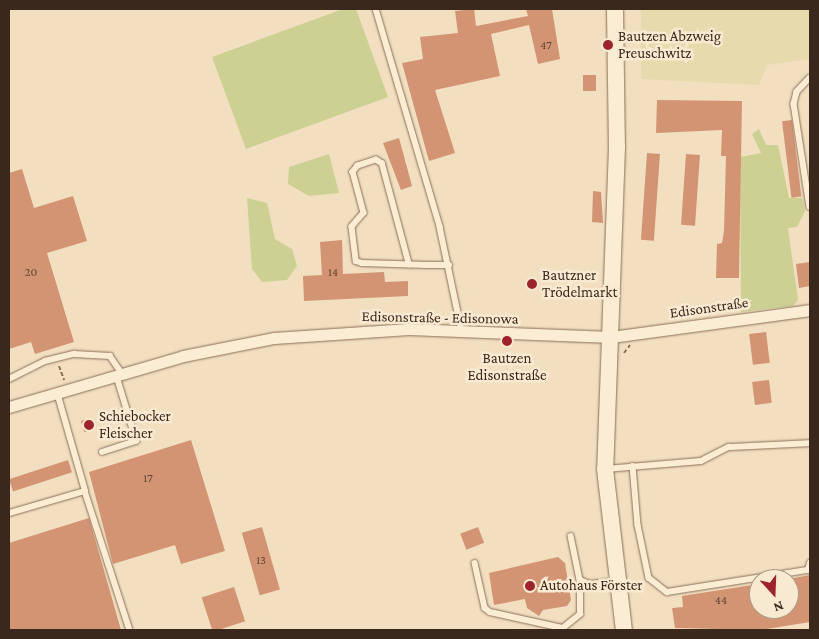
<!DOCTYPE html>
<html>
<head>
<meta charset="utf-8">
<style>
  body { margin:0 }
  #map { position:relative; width:819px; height:639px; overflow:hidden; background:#f1dfc0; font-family:"Crimson Pro",serif }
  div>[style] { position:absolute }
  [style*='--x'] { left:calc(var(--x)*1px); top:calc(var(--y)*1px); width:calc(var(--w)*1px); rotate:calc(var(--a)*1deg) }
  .farmland>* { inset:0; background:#e7daad }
  .green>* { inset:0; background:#cdd093 }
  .building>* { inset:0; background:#d29473; transform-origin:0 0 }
  .path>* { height:2px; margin-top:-1px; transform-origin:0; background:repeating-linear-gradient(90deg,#8b6f57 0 4px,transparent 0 6.5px) }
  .roads { filter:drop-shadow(0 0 1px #8b6f57) drop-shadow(0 0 1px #8b6f57) }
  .service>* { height:5.5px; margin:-2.75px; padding:0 2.75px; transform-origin:2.75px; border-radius:2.75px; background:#fbedd4 }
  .minor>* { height:11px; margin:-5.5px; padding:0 5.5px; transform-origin:5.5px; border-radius:5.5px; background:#fbedd4 }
  .secondary>* { height:16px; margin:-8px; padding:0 8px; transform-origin:8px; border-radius:8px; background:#fbedd4 }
  .dots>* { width:14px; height:14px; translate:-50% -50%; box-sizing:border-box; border:2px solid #f8ead0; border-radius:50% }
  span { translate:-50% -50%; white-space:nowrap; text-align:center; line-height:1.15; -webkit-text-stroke:5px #f8ead0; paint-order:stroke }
  .number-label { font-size:12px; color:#604332 }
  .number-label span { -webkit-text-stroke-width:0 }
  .poi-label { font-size:15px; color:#3a281c }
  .left { translate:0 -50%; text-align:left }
  .street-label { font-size:15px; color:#3a281c }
  .frame { position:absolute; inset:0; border:10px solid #3a281c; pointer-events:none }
  .north { position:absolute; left:749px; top:569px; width:50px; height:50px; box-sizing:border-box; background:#f8ead0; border:1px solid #ac9c88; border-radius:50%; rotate:160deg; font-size:14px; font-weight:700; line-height:20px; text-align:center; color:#3a281c }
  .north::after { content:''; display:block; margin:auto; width:18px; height:22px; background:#9e232c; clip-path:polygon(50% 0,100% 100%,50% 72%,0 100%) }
</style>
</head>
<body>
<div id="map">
  <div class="farmland">
    <div style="clip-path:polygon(641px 9px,810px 9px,810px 59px,767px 65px,759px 85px,641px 79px)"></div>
  </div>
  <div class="green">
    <div style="clip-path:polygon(343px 9px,356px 9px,388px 97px,246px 149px,212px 57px)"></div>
    <div style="clip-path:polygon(759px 129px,766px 145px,778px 145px,789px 198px,802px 198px,805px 211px,797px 227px,788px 228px,798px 300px,793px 306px,741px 312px,740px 157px,761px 153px,752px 134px)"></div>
    <div style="clip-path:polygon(329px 154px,339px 193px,309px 196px,288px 184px,289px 167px)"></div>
    <div style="clip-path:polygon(247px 198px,267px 203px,275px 239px,292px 249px,297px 266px,287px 280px,262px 282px,252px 269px)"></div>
  </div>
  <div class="building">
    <div style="clip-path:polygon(474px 9px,476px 26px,528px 16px,526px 9px,552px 9px,560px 59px,538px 64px,529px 25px,491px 34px,500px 76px,435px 90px,455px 153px,429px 161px,402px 63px,423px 59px,420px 37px,458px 33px,455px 11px)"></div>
    <div style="left:583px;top:75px;width:13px;height:16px"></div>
    <div style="clip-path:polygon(657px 100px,742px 101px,739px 278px,716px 278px,717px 244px,722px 243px,724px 231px,726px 156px,721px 156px,722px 130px,656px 133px)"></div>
    <div style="left:792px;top:120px;width:77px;height:10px;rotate:83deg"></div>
    <div style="clip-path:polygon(399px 138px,412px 186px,401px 190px,383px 143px)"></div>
    <div style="left:647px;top:153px;width:13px;height:87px;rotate:4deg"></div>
    <div style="left:686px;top:154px;width:14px;height:71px;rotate:4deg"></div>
    <div style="clip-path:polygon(22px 169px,34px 208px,73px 196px,87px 241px,47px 253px,74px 342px,35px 354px,31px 342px,9px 349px,9px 173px)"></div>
    <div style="clip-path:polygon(593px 191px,601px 192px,603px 223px,592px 222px)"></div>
    <div style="clip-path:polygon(342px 240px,343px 274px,384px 272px,385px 282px,408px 281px,408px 296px,304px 301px,303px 276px,322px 275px,320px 242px)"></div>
    <div style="clip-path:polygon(810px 262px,810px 286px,799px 288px,796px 264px)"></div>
    <div style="left:766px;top:332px;width:31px;height:17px;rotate:83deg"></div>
    <div style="left:769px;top:380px;width:23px;height:17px;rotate:83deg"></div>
    <div style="clip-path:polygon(89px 418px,93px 430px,84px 432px,81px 421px)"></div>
    <div style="clip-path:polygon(191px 440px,225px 551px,181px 564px,175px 545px,113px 564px,89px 472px)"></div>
    <div style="left:68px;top:460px;width:13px;height:62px;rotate:72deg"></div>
    <div style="clip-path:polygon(89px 518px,121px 630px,9px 630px,9px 543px)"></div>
    <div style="left:262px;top:527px;width:65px;height:21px;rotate:74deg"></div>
    <div style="left:478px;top:527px;width:17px;height:19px;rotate:69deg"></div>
    <div style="clip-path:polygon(558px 557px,565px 563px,571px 600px,567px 606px,543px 610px,539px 616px,527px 608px,525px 599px,494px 605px,489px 573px)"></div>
    <div style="clip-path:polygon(810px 575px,810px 622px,760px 630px,675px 628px,672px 608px,683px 607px,682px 596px,759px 584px,759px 609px,789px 609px,789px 579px)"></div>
    <div style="left:234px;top:587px;width:36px;height:34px;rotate:72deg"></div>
  </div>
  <div class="path">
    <div style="--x:624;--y:353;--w:10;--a:-53"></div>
    <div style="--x:59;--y:366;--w:15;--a:70"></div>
  </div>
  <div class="roads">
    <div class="service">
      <div style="--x:376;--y:9;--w:227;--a:73.6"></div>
      <div style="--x:440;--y:227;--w:106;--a:78.1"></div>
      <div style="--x:810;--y:78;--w:19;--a:133"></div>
      <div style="--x:797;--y:92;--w:12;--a:104"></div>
      <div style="--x:794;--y:104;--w:104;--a:81.2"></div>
      <div style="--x:409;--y:265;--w:105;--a:-105"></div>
      <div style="--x:382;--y:164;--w:7;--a:-146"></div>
      <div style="--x:376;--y:160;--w:19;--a:162"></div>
      <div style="--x:358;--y:166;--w:8;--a:130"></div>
      <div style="--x:353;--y:172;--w:42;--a:75"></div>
      <div style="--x:364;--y:213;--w:18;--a:131"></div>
      <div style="--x:352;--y:227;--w:34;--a:83"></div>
      <div style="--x:356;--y:261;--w:6;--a:18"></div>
      <div style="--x:362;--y:263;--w:65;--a:1.8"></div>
      <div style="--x:427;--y:265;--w:22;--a:0"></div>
      <div style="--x:9;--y:379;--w:40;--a:-26.6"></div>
      <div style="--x:45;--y:361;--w:30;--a:-14"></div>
      <div style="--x:74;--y:354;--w:36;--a:3"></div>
      <div style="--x:110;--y:356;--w:21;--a:55"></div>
      <div style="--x:102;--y:452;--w:36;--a:-18"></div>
      <div style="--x:136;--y:441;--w:69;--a:-106.9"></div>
      <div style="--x:633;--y:466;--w:59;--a:85.2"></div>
      <div style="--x:638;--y:525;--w:54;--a:78.3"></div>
      <div style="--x:649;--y:578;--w:23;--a:38"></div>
      <div style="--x:667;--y:592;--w:143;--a:-8.9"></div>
      <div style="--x:808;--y:570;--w:7;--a:-74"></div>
      <div style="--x:606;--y:469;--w:95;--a:-4.8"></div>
      <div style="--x:701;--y:461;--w:31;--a:-27"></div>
      <div style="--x:729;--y:447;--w:81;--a:-2.8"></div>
      <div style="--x:85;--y:491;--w:146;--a:72.1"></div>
      <div style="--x:10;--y:513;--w:78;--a:-16.3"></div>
      <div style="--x:85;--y:491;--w:102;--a:-105.9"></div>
      <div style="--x:571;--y:536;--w:45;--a:78.4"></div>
      <div style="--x:580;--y:580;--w:11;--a:22"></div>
      <div style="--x:590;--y:584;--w:27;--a:-6"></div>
      <div style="--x:475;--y:563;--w:46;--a:77.5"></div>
      <div style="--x:485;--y:608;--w:6;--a:39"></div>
      <div style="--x:490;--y:612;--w:75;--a:12.4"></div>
      <div style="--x:563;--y:628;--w:22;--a:-39"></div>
      <div style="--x:580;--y:614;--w:34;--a:-90"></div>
    </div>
    <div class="minor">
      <div style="--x:9;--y:407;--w:181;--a:-16.3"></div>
      <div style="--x:183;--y:356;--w:93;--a:-11.2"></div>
      <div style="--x:274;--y:338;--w:135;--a:-3.8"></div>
      <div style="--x:409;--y:329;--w:202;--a:2.3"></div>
      <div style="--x:611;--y:337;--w:201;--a:-7.7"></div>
    </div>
    <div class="secondary">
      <div style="--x:615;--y:9;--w:138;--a:89.2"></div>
      <div style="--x:617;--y:147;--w:322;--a:92.1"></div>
      <div style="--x:605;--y:469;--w:162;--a:83.3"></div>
    </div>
  </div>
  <div class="dots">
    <div style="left:608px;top:45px;background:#9e232c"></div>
    <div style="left:532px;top:284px;background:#9e232c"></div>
    <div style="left:507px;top:341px;background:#9e232c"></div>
    <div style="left:89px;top:425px;background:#9e232c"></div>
    <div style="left:530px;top:586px;background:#9e232c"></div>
  </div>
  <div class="number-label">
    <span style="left:546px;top:46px">47</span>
    <span style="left:31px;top:273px">20</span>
    <span style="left:333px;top:273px">14</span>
    <span style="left:148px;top:479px">17</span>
    <span style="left:261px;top:561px">13</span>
    <span style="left:721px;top:601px">44</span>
  </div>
  <div class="poi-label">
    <span class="left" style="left:618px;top:45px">Bautzen Abzweig<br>Preuschwitz</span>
    <span class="left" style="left:542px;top:284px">Bautzner<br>Trödelmarkt</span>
    <span style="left:507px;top:367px">Bautzen<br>Edisonstraße</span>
    <span class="left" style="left:99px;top:425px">Schiebocker<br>Fleischer</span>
    <span class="left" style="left:540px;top:586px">Autohaus Förster</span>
  </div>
  <div class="street-label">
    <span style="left:709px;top:308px;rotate:-8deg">Edisonstraße</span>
    <span style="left:440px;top:318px;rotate:1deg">Edisonstraße - Edisonowa</span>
  </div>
  <div class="frame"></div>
  <div class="north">N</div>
</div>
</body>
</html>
